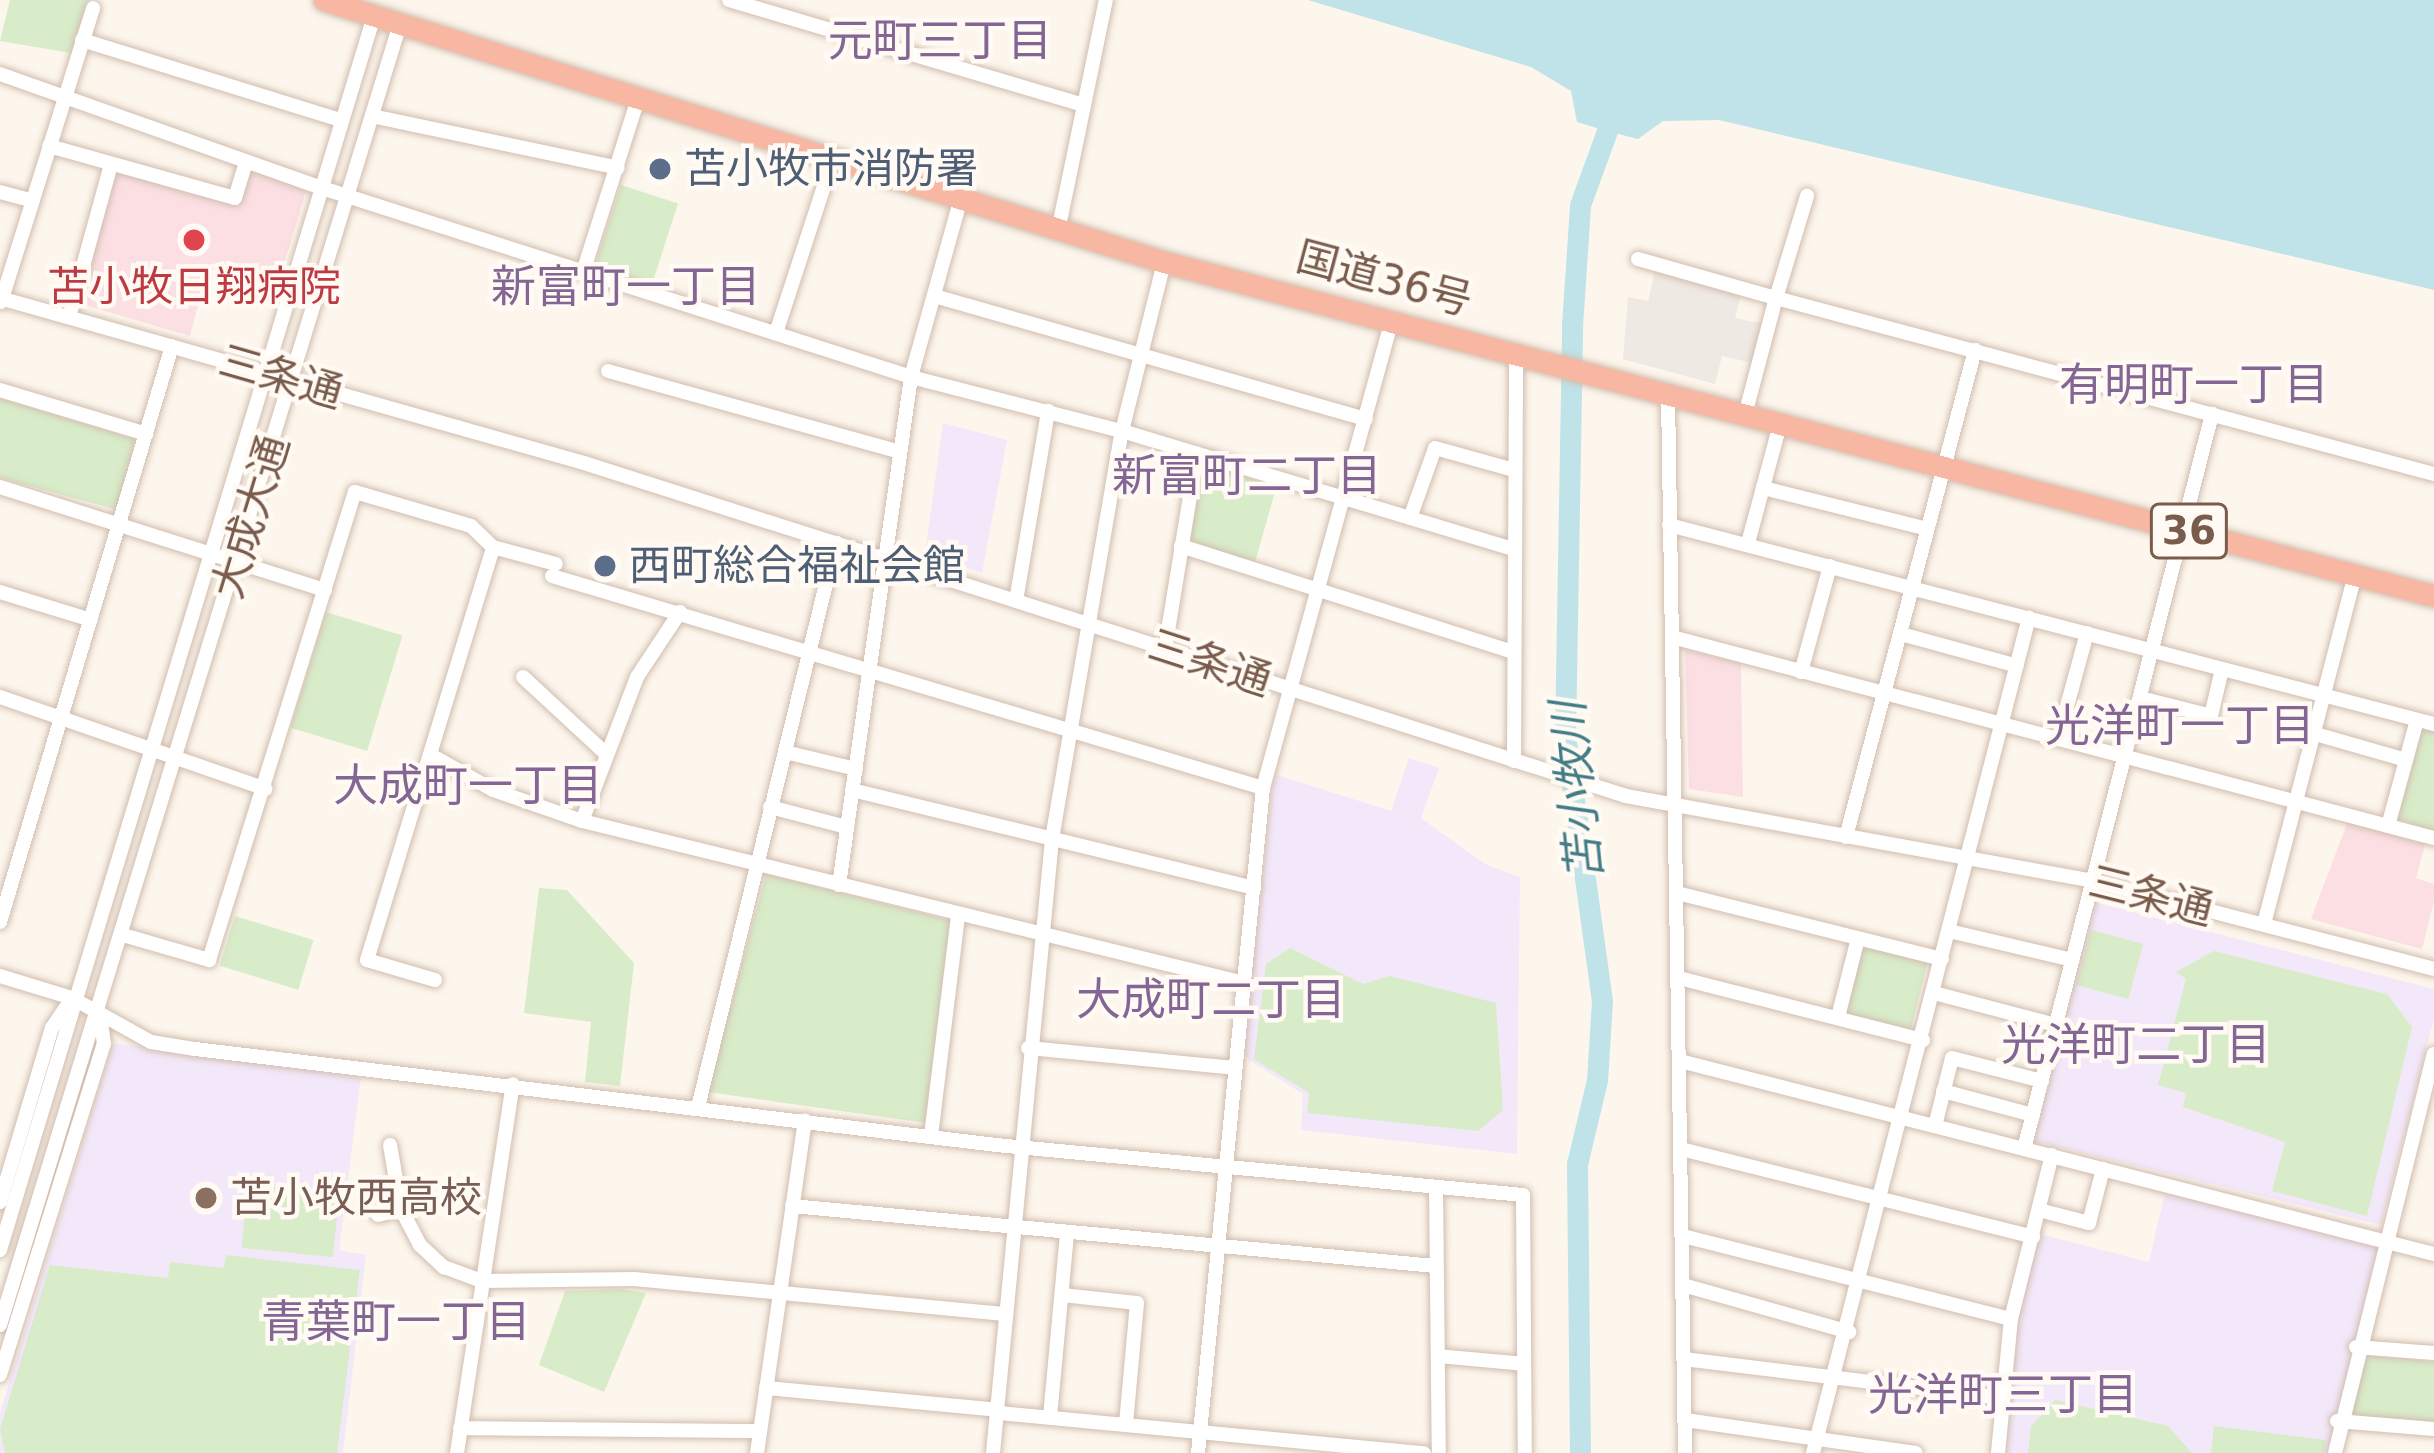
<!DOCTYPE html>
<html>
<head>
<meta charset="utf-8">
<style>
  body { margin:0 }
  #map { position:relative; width:2434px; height:1453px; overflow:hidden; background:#fdf6ec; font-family:"DejaVu Sans","Noto Sans JP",sans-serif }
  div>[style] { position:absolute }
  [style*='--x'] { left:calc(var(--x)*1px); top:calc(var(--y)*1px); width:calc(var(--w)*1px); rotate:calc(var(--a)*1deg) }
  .industrial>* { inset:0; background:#efe9e4 }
  .education>* { inset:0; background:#f3e8fa }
  .medical>* { inset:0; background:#fbdfe3 }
  .green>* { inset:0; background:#d8ecc9; transform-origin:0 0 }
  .water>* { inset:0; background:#bfe3e8 }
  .river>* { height:21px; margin:-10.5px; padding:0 10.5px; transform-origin:10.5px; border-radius:10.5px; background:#bfe3e8 }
  .roads { filter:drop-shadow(0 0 3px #d1beb0) drop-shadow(0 0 3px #d1beb0) }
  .minor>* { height:14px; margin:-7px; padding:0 7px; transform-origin:7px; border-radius:7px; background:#fff }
  .highway>* { height:21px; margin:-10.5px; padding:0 10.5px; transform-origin:10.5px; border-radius:10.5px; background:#f7b7a3 }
  .dots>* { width:33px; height:33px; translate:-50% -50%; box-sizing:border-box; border:6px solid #fffaf3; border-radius:50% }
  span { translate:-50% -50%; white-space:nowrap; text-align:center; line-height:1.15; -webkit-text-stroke:9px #fffaf3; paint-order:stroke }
  .shield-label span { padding:3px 9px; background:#fffaf3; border:3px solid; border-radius:9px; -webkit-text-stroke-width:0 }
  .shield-label { font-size:39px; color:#7a5c4d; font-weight:700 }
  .service-label { font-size:42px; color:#4e5e75 }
  .left { translate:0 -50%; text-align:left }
  .street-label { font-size:42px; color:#7a5c4d }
  .health-label { font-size:42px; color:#be3a42 }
  .education-label { font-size:42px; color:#785e54 }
  .neighbourhood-label { font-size:45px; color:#846695 }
  .water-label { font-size:45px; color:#437c86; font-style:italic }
</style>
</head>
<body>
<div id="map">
  <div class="industrial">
    <div style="clip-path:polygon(1655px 271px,1741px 294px,1735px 318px,1764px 324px,1752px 363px,1722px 356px,1715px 384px,1623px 359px,1628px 297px,1648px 301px)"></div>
  </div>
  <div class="education">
    <div style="clip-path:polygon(943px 423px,1007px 440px,982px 573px,925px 554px)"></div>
    <div style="clip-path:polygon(1409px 758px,1439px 768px,1421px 818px,1485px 864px,1520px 877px,1517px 1154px,1301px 1130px,1303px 1094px,1243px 1056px,1274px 774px,1391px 811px)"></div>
    <div style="clip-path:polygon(2094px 902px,2434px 989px,2434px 1019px,2381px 1225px,2034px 1141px)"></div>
    <div style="clip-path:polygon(113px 1043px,361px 1077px,339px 1250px,366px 1255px,343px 1453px,0 1453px,0 1413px)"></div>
    <div style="clip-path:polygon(2165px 1192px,2378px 1248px,2328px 1453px,2006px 1453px,2018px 1317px,2039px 1234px,2149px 1262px)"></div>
  </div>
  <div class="medical">
    <div style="clip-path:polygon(116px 169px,237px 203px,248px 170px,307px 188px,274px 297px,205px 278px,190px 336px,78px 303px)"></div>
    <div style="clip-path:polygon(1685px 650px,1741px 663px,1743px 797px,1689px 789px)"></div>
    <div style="clip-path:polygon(2348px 821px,2426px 841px,2416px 878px,2434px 884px,2434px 901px,2422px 949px,2311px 919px)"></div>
  </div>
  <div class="green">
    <div style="clip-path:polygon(10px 0,89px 0,71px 53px,0 41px)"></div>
    <div style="left:621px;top:185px;width:60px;height:85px;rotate:18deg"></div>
    <div style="clip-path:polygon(0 398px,135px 439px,118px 510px,0 478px)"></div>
    <div style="clip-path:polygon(1205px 461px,1276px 488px,1254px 566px,1188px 541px)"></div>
    <div style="left:326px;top:612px;width:80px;height:121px;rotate:17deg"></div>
    <div style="clip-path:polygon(2423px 727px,2434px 730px,2434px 831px,2395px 818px)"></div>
    <div style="clip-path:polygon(766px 874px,952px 921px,926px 1123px,708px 1092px)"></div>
    <div style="clip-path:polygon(539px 888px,567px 890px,634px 963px,620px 1086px,585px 1082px,591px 1022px,524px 1013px)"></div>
    <div style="left:235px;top:916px;width:82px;height:52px;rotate:17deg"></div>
    <div style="left:2091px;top:930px;width:54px;height:57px;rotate:15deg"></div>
    <div style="left:1862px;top:944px;width:68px;height:71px;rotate:14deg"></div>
    <div style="clip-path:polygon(1290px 948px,1363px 984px,1390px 976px,1496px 1003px,1503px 1110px,1478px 1131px,1307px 1113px,1309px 1093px,1254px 1059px,1266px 964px)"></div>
    <div style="clip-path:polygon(2214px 951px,2387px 994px,2412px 1027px,2367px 1216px,2272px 1191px,2285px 1142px,2183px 1107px,2186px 1093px,2158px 1085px,2186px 979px,2176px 972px)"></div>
    <div style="left:248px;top:1184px;width:92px;height:64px;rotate:6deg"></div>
    <div style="clip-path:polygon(226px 1255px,360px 1270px,337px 1453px,5px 1453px,0 1429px,50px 1265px,168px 1278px,170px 1262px,224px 1268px)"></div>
    <div style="clip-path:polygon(621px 1289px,646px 1293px,604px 1392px,539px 1365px,565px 1291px)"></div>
    <div style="clip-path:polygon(2365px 1355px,2434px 1362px,2434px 1423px,2350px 1417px)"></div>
    <div style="clip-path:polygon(2055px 1400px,2168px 1426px,2192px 1453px,2028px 1453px,2031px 1426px)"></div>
    <div style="clip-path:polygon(2214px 1426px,2326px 1440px,2324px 1453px,2211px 1453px)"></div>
  </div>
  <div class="water">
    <div style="clip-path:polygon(1308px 0,2434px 0,2434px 290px,1719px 120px,1663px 121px,1638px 139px,1607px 131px,1577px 122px,1571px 91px,1531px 67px)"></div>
  </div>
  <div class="river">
    <div style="--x:1580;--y:1453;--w:289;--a:-90.6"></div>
    <div style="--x:1577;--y:1164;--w:86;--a:-76.6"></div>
    <div style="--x:1597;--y:1080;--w:79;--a:-86.4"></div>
    <div style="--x:1602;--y:1001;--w:269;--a:-97.9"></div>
    <div style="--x:1565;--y:735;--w:409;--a:-89"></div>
    <div style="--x:1572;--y:326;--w:121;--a:-86.2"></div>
    <div style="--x:1580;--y:205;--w:79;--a:-70"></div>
  </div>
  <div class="roads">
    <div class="minor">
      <div style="--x:729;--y:0;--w:370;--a:16.5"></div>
      <div style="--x:82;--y:40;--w:270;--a:17.2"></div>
      <div style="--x:0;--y:74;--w:338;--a:19.5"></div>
      <div style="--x:319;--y:187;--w:622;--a:17.79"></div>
      <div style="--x:911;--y:377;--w:218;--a:14.4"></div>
      <div style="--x:1122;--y:431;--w:407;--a:16.8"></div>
      <div style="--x:372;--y:116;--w:251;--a:11.9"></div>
      <div style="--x:49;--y:146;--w:193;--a:15.6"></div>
      <div style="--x:235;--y:198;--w:37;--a:-73"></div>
      <div style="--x:0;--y:192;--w:34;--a:15"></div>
      <div style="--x:1058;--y:231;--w:236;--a:-78.3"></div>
      <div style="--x:1638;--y:259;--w:143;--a:15.8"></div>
      <div style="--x:1776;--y:298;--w:107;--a:-73.1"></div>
      <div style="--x:584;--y:269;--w:182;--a:-72.4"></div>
      <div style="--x:934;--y:296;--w:449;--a:15.9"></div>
      <div style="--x:0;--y:298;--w:607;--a:15.78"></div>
      <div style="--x:584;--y:463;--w:1094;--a:17.72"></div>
      <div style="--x:1626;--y:796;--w:476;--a:10.3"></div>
      <div style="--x:2094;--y:881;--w:351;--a:14.5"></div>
      <div style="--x:1;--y:302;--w:308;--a:-72.6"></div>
      <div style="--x:69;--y:317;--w:159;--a:-74.6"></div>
      <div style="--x:776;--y:333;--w:183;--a:-71.9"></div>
      <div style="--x:608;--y:371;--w:303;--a:15.5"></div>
      <div style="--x:0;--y:390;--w:153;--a:16.7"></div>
      <div style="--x:1668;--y:395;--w:1058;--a:89.08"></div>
      <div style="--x:1745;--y:415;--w:121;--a:-75.2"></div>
      <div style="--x:1776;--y:298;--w:681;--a:14.97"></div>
      <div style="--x:0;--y:487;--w:341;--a:17.6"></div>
      <div style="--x:1763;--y:488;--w:169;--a:14"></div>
      <div style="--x:1410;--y:518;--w:74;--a:-70.3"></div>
      <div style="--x:1435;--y:448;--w:82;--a:15.6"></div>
      <div style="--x:1669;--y:525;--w:790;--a:14.58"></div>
      <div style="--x:1748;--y:543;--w:123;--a:-74.9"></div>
      <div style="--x:1181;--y:546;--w:349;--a:17.7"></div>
      <div style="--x:552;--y:576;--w:742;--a:16.6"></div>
      <div style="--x:0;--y:592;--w:95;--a:17.1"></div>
      <div style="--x:1016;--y:601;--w:193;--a:-80.4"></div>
      <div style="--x:1901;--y:634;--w:120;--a:15.4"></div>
      <div style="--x:1672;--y:637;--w:788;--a:14.78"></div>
      <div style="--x:1165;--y:649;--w:198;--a:-80.7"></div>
      <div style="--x:1801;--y:672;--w:110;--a:-74.7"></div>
      <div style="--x:523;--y:677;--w:112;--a:42.8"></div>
      <div style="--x:0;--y:697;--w:281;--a:19.1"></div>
      <div style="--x:2140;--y:698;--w:73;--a:14.2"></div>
      <div style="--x:2211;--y:716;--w:48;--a:-76.8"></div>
      <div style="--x:2312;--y:733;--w:98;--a:16"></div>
      <div style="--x:2058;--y:739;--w:110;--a:-74.7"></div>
      <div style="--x:785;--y:752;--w:73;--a:13.5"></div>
      <div style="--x:431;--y:755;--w:71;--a:29.4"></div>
      <div style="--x:493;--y:790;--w:94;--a:19.2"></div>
      <div style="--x:582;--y:821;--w:682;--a:13.75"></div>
      <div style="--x:1514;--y:761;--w:406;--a:-89.7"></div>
      <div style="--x:852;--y:790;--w:414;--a:13.7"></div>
      <div style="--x:770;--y:807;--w:80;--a:14.6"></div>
      <div style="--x:582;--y:821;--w:154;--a:-69.1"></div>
      <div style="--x:637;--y:677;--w:78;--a:-56.5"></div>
      <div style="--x:2388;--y:826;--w:110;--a:-74.7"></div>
      <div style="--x:1846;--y:837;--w:504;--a:-75.16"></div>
      <div style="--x:839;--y:885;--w:513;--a:-81.93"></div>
      <div style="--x:911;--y:377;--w:183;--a:-74.4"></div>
      <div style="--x:1677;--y:893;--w:273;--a:14"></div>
      <div style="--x:0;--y:922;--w:601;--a:-73.37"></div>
      <div style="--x:2264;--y:924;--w:361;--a:-75.4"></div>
      <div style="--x:1949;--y:931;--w:127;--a:13.2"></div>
      <div style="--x:123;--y:935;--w:90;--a:16.2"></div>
      <div style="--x:209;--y:960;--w:490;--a:-72.7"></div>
      <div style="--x:355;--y:492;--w:121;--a:16.3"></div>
      <div style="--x:471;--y:526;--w:30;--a:44"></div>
      <div style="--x:0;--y:976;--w:75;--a:17"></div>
      <div style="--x:72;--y:998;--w:90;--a:29.1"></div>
      <div style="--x:151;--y:1042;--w:45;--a:9"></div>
      <div style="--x:195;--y:1049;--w:807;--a:6.83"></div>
      <div style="--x:996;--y:1145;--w:529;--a:5.42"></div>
      <div style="--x:1523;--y:1195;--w:258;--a:89.6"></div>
      <div style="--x:1679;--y:978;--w:252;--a:14.3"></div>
      <div style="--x:435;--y:980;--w:71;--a:-163.6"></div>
      <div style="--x:367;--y:960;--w:432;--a:-73"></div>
      <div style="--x:493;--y:547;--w:65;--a:15.1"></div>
      <div style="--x:1934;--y:993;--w:126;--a:14.7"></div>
      <div style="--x:1838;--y:1017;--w:81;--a:-75.8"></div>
      <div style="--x:1028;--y:1048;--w:208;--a:5.5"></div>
      <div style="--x:1680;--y:1061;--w:778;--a:14.36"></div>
      <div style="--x:1943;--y:1091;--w:93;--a:14.9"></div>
      <div style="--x:698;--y:1107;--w:581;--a:-76.25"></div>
      <div style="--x:1935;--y:1126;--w:70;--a:-76"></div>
      <div style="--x:1952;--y:1058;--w:93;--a:14.3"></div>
      <div style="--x:931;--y:1136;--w:223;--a:-83"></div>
      <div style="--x:390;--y:1145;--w:65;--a:80.2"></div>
      <div style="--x:401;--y:1209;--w:41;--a:62.2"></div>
      <div style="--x:420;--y:1245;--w:33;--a:43"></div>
      <div style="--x:444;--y:1267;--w:40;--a:20.2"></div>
      <div style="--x:482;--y:1281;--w:152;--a:-0.8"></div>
      <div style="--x:634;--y:1279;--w:374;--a:5.4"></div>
      <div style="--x:1681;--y:1149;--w:363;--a:14"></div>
      <div style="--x:2024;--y:1149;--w:759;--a:-75.65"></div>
      <div style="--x:1436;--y:1187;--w:266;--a:89.4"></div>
      <div style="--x:0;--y:1202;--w:182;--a:-73.4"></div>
      <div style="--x:52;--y:1028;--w:25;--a:-56"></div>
      <div style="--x:792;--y:1206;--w:646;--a:5.33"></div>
      <div style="--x:2039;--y:1210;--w:52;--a:14.6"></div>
      <div style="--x:2089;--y:1223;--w:56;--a:-75.5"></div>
      <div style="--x:378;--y:1215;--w:24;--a:-15"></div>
      <div style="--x:1683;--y:1236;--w:338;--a:14.2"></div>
      <div style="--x:0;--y:1250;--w:1289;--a:-73.14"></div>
      <div style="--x:1683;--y:1285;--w:173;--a:15.8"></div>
      <div style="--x:1062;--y:1295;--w:75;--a:6.1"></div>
      <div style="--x:1137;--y:1303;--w:122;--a:95.2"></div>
      <div style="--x:0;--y:1325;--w:1361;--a:-72.91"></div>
      <div style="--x:2356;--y:1347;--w:78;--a:4.4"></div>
      <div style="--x:1438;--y:1356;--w:86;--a:5.3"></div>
      <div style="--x:1684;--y:1359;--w:321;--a:7"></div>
      <div style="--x:0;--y:1375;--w:347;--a:-72.6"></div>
      <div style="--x:104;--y:1044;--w:29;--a:-98"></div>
      <div style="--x:766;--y:1388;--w:233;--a:5.4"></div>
      <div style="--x:998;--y:1413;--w:428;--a:5.4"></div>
      <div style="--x:1050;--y:1417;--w:185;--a:-84.7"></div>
      <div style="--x:1685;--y:1420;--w:233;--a:8.1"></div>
      <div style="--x:2337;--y:1421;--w:97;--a:4.7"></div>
      <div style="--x:460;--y:1428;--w:300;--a:0.6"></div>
      <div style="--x:457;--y:1453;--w:373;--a:-81.4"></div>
      <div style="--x:757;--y:1453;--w:336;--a:-81.8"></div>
      <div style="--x:993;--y:1453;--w:617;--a:-84.51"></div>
      <div style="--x:1052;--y:839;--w:414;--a:-80.3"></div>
      <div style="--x:1122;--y:431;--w:174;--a:-76"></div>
      <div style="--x:1198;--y:1453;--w:668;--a:-84.42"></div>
      <div style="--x:1263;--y:788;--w:484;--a:-74.6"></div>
      <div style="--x:1813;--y:1453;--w:863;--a:-75.51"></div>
      <div style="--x:1998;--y:1453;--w:135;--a:-84.5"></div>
      <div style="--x:2011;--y:1319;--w:169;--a:-76"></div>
      <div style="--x:2335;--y:1453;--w:411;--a:-76.1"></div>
    </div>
    <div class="highway">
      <div style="--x:324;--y:0;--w:880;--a:17.32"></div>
      <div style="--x:1164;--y:262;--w:1313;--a:14.73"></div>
    </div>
  </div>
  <div class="dots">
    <div style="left:660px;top:169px;background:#5c6f8a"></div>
    <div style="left:194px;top:240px;background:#e0444e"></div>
    <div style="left:605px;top:566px;background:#5c6f8a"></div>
    <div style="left:206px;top:1198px;background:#8d6e63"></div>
  </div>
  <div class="shield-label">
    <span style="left:2189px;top:531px">36</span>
  </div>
  <div class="service-label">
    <span class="left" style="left:684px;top:169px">苫小牧市消防署</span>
    <span class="left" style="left:629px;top:566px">西町総合福祉会館</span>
  </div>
  <div class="street-label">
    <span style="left:1384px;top:279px;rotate:15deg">国道36号</span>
    <span style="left:281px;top:377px;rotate:16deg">三条通</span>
    <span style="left:251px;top:517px;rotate:-73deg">大成大通</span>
    <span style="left:1210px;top:663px;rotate:18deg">三条通</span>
    <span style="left:2151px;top:896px;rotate:14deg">三条通</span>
  </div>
  <div class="health-label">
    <span style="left:194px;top:287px">苫小牧日翔病院</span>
  </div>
  <div class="education-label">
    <span class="left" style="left:230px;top:1198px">苫小牧西高校</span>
  </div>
  <div class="neighbourhood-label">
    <span style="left:940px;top:41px">元町三丁目</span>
    <span style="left:626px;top:287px">新富町一丁目</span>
    <span style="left:2194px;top:385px">有明町一丁目</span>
    <span style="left:1247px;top:476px">新富町二丁目</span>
    <span style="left:2180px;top:726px">光洋町一丁目</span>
    <span style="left:468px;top:786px">大成町一丁目</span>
    <span style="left:1211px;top:1000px">大成町二丁目</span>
    <span style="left:2136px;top:1045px">光洋町二丁目</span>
    <span style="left:396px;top:1322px">青葉町一丁目</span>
    <span style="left:2003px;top:1395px">光洋町三丁目</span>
  </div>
  <div class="water-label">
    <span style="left:1577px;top:791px;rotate:-96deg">苫小牧川</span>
  </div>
</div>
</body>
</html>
